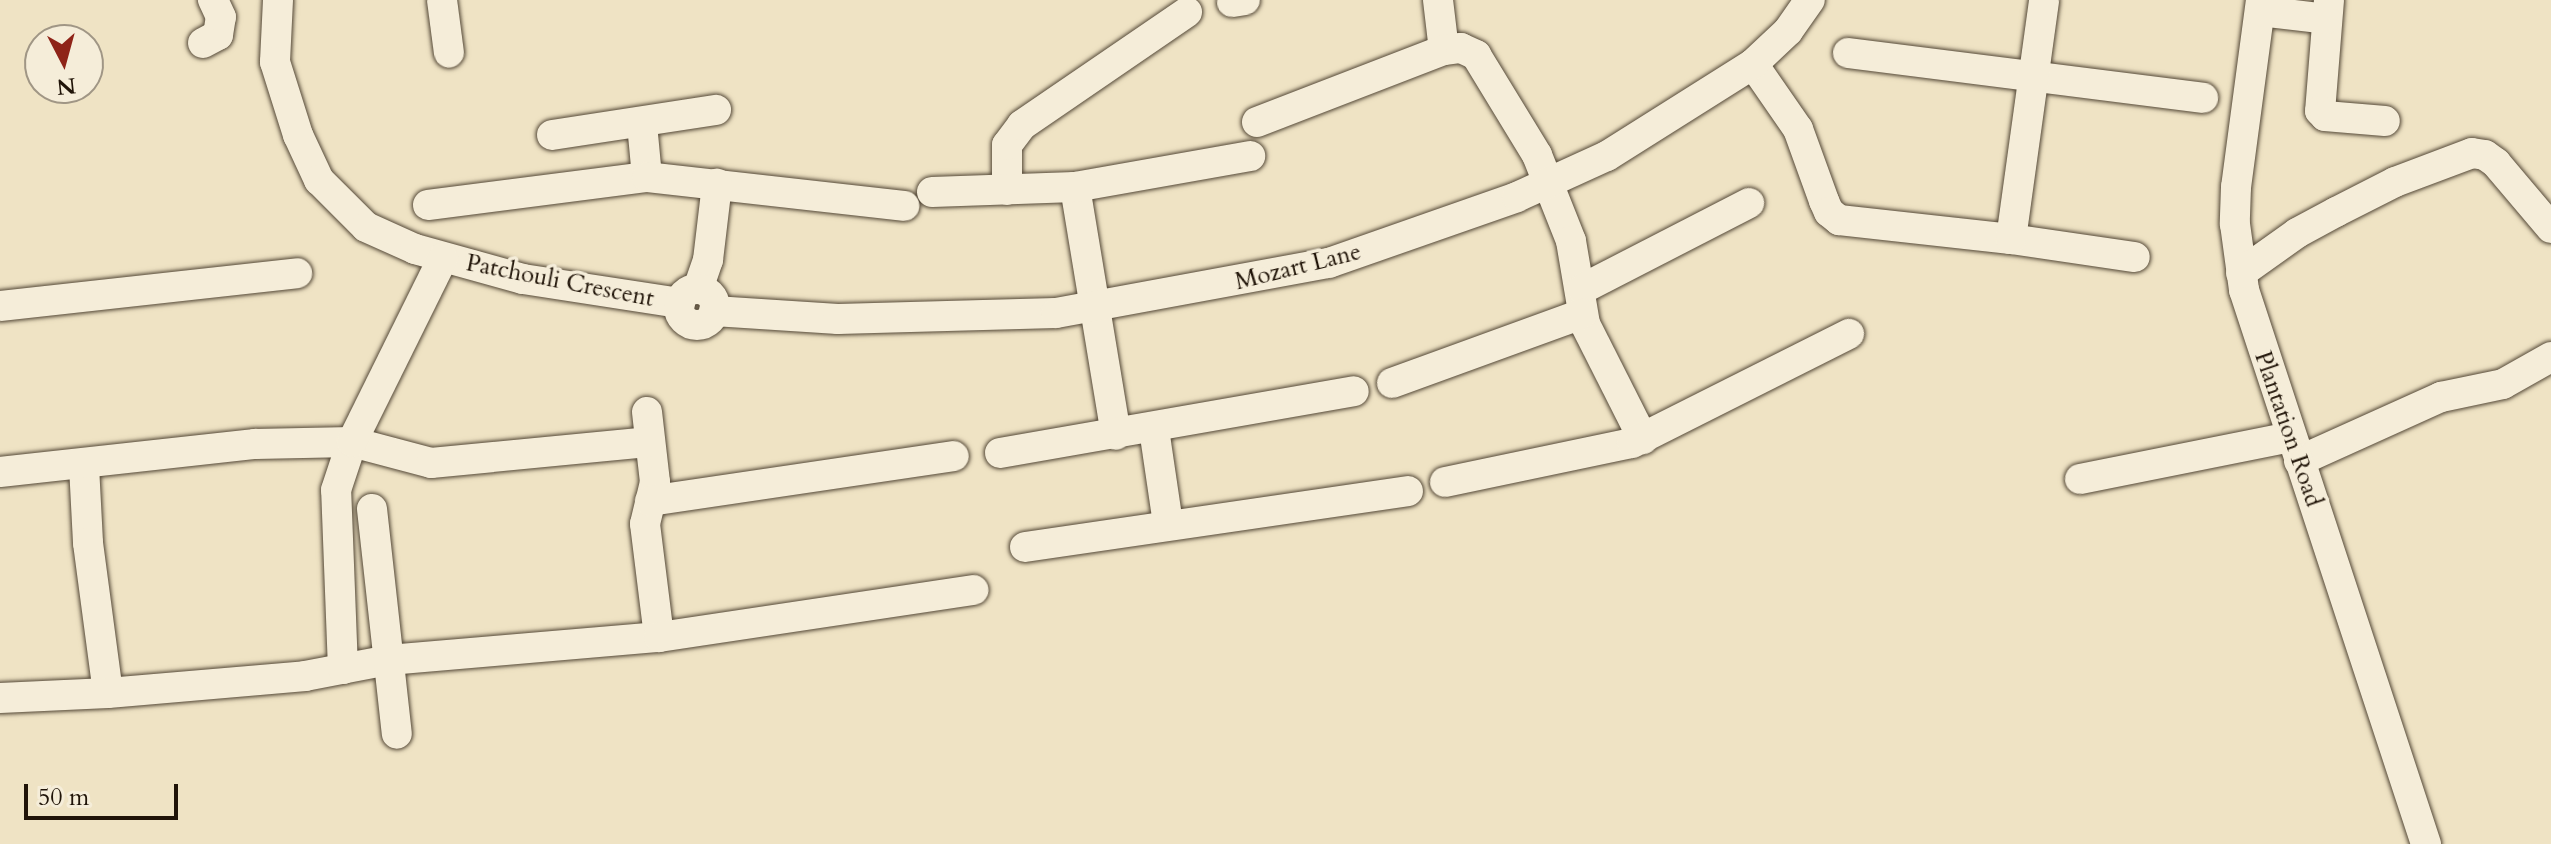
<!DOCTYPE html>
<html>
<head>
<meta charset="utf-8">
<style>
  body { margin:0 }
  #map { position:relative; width:2551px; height:844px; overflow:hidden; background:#efe3c4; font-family:Cardo,serif }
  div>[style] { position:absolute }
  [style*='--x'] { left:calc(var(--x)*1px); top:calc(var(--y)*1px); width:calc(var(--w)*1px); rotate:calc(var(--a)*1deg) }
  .roads { filter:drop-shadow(0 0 2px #544837) drop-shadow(0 0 2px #544837) }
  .minor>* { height:30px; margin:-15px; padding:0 15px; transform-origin:15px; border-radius:15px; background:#f5edd9 }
  .minor>.ring { margin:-15px; padding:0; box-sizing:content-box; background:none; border:30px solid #f5edd9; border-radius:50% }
  span { translate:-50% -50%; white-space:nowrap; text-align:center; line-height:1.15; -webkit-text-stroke:7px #f5edd9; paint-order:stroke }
  .street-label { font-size:24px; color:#201408 }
  .north { position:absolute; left:24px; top:24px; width:80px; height:80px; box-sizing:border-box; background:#f5edd9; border:2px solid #a09685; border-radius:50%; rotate:174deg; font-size:22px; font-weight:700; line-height:32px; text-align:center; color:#201408 }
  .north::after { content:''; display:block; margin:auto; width:28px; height:36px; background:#8f2418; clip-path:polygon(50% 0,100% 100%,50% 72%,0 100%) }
  .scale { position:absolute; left:24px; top:784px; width:154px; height:36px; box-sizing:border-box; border:4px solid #201408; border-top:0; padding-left:10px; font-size:24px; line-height:28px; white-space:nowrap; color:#201408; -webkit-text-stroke:6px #f5edd9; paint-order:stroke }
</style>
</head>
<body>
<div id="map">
  <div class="roads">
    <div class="minor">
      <div style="--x:278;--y:0;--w:62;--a:92.8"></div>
      <div style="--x:275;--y:62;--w:77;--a:72.5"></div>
      <div style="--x:298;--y:135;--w:50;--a:65"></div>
      <div style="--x:319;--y:180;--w:66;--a:45"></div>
      <div style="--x:366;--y:227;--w:54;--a:24.2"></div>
      <div style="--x:415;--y:249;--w:112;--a:15.5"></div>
      <div style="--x:523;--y:279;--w:159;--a:8.7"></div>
      <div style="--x:442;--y:0;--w:53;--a:82.5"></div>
      <div style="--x:1438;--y:0;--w:50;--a:83.2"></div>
      <div style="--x:2261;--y:0;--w:189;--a:97.6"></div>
      <div style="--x:2236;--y:187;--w:37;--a:92"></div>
      <div style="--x:2235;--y:224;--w:67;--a:82.2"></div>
      <div style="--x:2244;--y:290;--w:583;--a:71.81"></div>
      <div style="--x:2329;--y:0;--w:111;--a:94.6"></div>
      <div style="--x:2320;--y:111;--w:7;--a:45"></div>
      <div style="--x:2325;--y:116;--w:60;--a:4.8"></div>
      <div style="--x:1232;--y:2;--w:13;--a:-9"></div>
      <div style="--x:2260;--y:11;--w:67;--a:6.8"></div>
      <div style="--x:203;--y:43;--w:17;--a:-28"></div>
      <div style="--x:218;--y:35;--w:18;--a:-81"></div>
      <div style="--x:221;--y:17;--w:19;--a:-115"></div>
      <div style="--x:1848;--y:53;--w:358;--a:7.2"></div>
      <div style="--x:1753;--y:64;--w:79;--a:55.3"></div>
      <div style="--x:1798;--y:129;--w:77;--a:70.1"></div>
      <div style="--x:1824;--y:201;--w:12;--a:66"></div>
      <div style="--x:1829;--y:212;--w:13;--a:39"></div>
      <div style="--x:1839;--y:220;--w:173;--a:6.3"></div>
      <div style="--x:2011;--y:239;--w:125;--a:8.3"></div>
      <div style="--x:1257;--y:122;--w:200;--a:-21.1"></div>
      <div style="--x:1444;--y:50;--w:17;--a:-7"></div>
      <div style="--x:1461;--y:48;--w:17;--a:25"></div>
      <div style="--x:1476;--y:55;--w:117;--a:58.6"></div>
      <div style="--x:1537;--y:155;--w:92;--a:68.4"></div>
      <div style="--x:1571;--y:241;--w:84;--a:80.4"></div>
      <div style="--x:1585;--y:324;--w:129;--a:63.2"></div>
      <div style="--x:642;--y:124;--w:53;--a:84.6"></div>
      <div style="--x:552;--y:135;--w:166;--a:-8.7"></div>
      <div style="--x:1075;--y:187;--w:251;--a:80.6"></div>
      <div style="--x:1007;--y:190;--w:45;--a:-90"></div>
      <div style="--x:1007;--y:145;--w:25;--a:-53"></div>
      <div style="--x:1022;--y:125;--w:200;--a:-34.4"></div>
      <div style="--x:932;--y:192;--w:143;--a:-2"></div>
      <div style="--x:1075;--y:187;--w:178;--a:-10"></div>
      <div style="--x:428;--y:205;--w:221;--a:-7.3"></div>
      <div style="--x:647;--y:177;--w:259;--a:6.4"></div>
      <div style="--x:2011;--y:239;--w:241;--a:-82.1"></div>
      <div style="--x:2241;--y:273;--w:69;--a:-35.5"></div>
      <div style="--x:2297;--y:233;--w:44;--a:-28.3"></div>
      <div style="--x:2336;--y:212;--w:66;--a:-27"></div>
      <div style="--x:2395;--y:182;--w:82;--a:-20.6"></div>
      <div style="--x:2472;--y:153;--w:13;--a:9"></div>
      <div style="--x:2485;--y:155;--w:14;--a:36"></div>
      <div style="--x:2496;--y:163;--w:85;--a:49.8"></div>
      <div style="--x:698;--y:289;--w:31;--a:-71"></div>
      <div style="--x:708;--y:260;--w:77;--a:-83.2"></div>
      <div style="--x:1582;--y:289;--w:188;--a:-27.2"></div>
      <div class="ring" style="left:679px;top:289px;width:6px;height:6px"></div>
      <div style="--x:0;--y:306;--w:299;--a:-6.3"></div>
      <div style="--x:714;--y:311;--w:124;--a:3.7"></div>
      <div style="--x:838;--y:319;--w:218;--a:-1.6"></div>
      <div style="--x:1056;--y:313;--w:278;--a:-10.4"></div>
      <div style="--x:1329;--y:263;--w:199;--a:-19.3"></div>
      <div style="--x:1517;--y:197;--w:99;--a:-24.5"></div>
      <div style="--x:1607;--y:156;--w:173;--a:-32.2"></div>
      <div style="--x:1753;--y:64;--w:48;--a:-43.3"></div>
      <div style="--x:1788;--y:31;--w:38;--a:-55"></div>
      <div style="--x:1392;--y:383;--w:202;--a:-20"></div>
      <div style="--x:647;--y:412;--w:70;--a:83.5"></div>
      <div style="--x:655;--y:482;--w:43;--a:103.4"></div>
      <div style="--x:645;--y:524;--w:114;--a:82.9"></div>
      <div style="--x:1154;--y:429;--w:96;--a:81.6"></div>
      <div style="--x:1000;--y:453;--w:359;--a:-9.9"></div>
      <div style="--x:2299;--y:461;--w:156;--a:-24.3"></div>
      <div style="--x:2441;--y:397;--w:63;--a:-11.8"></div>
      <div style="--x:2503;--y:384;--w:55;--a:-29.4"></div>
      <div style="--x:84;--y:466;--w:77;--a:87"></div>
      <div style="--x:88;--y:543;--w:151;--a:82.4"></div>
      <div style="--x:108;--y:693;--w:198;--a:-4.9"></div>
      <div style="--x:305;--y:676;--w:86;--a:-10.8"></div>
      <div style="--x:389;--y:660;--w:271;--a:-4.9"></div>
      <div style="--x:659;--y:637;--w:318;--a:-8.5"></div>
      <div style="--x:0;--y:472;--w:257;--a:-6.3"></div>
      <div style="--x:255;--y:444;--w:97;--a:-1.2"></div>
      <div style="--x:352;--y:442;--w:82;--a:14.9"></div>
      <div style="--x:431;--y:463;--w:220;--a:-5.5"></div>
      <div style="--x:2080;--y:479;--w:215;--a:-11.3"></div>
      <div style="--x:1445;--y:482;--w:191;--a:-11.8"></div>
      <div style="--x:1632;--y:443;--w:243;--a:-26.7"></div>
      <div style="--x:650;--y:501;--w:307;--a:-8.4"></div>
      <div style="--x:372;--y:509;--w:226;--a:83.7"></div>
      <div style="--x:1025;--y:547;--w:387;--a:-8.3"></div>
      <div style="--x:343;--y:669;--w:179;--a:-92.2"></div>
      <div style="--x:336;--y:490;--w:51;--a:-71.6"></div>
      <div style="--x:352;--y:442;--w:205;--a:-63.7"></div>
      <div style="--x:0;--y:698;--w:108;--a:-2.7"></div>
    </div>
  </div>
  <div class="street-label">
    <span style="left:1298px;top:267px;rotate:-14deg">Mozart Lane</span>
    <span style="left:560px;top:281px;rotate:11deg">Patchouli Crescent</span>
    <span style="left:2288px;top:429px;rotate:71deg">Plantation Road</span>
  </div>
  <div class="north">N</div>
  <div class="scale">50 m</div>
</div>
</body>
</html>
